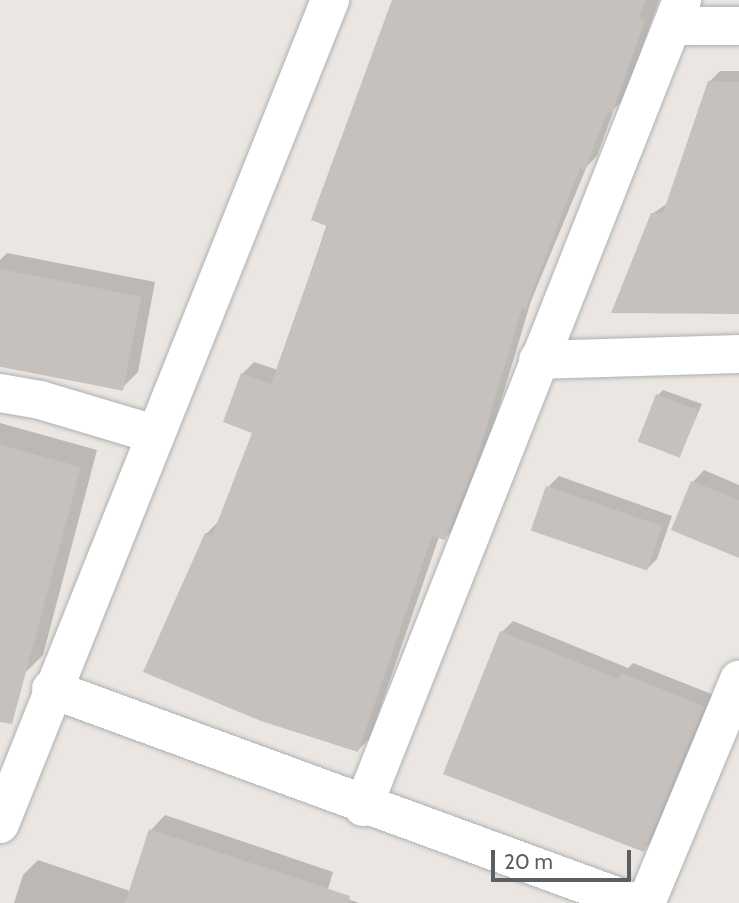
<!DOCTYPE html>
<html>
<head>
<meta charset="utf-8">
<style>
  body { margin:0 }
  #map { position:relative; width:739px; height:903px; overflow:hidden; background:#ebe6e1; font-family:Cabin,sans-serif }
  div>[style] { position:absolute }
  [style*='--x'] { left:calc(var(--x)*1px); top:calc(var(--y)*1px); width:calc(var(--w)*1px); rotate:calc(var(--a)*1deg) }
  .shadow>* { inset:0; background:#0003 }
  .building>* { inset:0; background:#c7c1be; transform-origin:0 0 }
  .roads { filter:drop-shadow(0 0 2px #adb1b3) drop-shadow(0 0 2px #adb1b3) }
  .minor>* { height:38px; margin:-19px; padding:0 19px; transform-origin:19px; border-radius:19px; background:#fff }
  span { translate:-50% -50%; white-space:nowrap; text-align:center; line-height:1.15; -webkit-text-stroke:7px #fff; paint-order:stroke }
  .scale { position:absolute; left:491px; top:850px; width:140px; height:32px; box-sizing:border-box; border:4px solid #5a5f61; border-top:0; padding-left:9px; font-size:21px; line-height:24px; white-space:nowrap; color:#5a5f61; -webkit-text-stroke:5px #fff; paint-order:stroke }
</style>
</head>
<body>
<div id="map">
  <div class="shadow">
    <div style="clip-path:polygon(402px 0,659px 0,624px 99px,614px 109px,597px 156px,587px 166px,531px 301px,486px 451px,457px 526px,444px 538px,439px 537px,370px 738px,358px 750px,206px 534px,218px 522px,254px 432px,242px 374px,254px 362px,278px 370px)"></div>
    <div style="clip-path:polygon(720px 71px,739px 71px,739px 313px,652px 214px,668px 203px,709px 82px)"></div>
    <div style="clip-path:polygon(7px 253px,155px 282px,138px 372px,123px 387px,0 363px,0 260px)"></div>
    <div style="clip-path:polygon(663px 390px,702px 404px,680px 455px,658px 395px)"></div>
    <div style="clip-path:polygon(0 423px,97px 450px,43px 655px,25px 673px,0 666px)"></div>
    <div style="clip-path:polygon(704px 470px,739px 485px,739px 556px,673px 529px,693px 482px)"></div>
    <div style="clip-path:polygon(559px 476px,672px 516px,657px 559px,646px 570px,548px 487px)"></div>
    <div style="clip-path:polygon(513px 621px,628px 668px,633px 663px,714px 695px,654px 839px,643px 850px,445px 773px,502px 632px)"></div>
    <div style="clip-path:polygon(165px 815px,333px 872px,327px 892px,359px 903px,14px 903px,23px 875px,38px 860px,130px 891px,151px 830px)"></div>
  </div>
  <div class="building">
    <div style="clip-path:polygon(392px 0,645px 0,639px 19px,645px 21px,612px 113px,607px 112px,585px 170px,580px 168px,525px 310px,522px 308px,475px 465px,445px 540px,432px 536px,358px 752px,261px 721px,143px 672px,205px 533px,212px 536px,252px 433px,223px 422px,241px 373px,271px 384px,327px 226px,311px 220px)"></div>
    <div style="clip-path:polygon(708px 81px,739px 82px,739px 314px,611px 313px,651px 213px,663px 213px)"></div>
    <div style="left:0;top:269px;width:144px;height:96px;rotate:11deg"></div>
    <div style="left:656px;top:394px;width:45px;height:51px;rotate:21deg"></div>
    <div style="clip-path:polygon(0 445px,81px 467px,12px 724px,0 722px)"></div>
    <div style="clip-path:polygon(691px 481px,739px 500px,739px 558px,671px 530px)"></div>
    <div style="left:546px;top:486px;width:123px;height:47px;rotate:19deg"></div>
    <div style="clip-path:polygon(500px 631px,618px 679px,621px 673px,704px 706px,644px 852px,443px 774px)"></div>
    <div style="clip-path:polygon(149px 829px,350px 896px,349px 903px,125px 903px)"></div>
  </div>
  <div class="roads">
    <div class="minor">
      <div style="--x:673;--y:26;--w:66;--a:0"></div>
      <div style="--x:538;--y:360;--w:201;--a:-1.7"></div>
      <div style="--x:0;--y:393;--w:41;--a:9.9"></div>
      <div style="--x:40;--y:400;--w:119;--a:16.6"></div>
      <div style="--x:51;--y:689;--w:622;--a:20.12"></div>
      <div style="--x:363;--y:807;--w:868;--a:-68.43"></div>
      <div style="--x:0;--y:824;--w:888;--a:-68.17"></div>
      <div style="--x:646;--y:903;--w:242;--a:-67.4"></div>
    </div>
  </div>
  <div class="scale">20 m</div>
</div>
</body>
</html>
